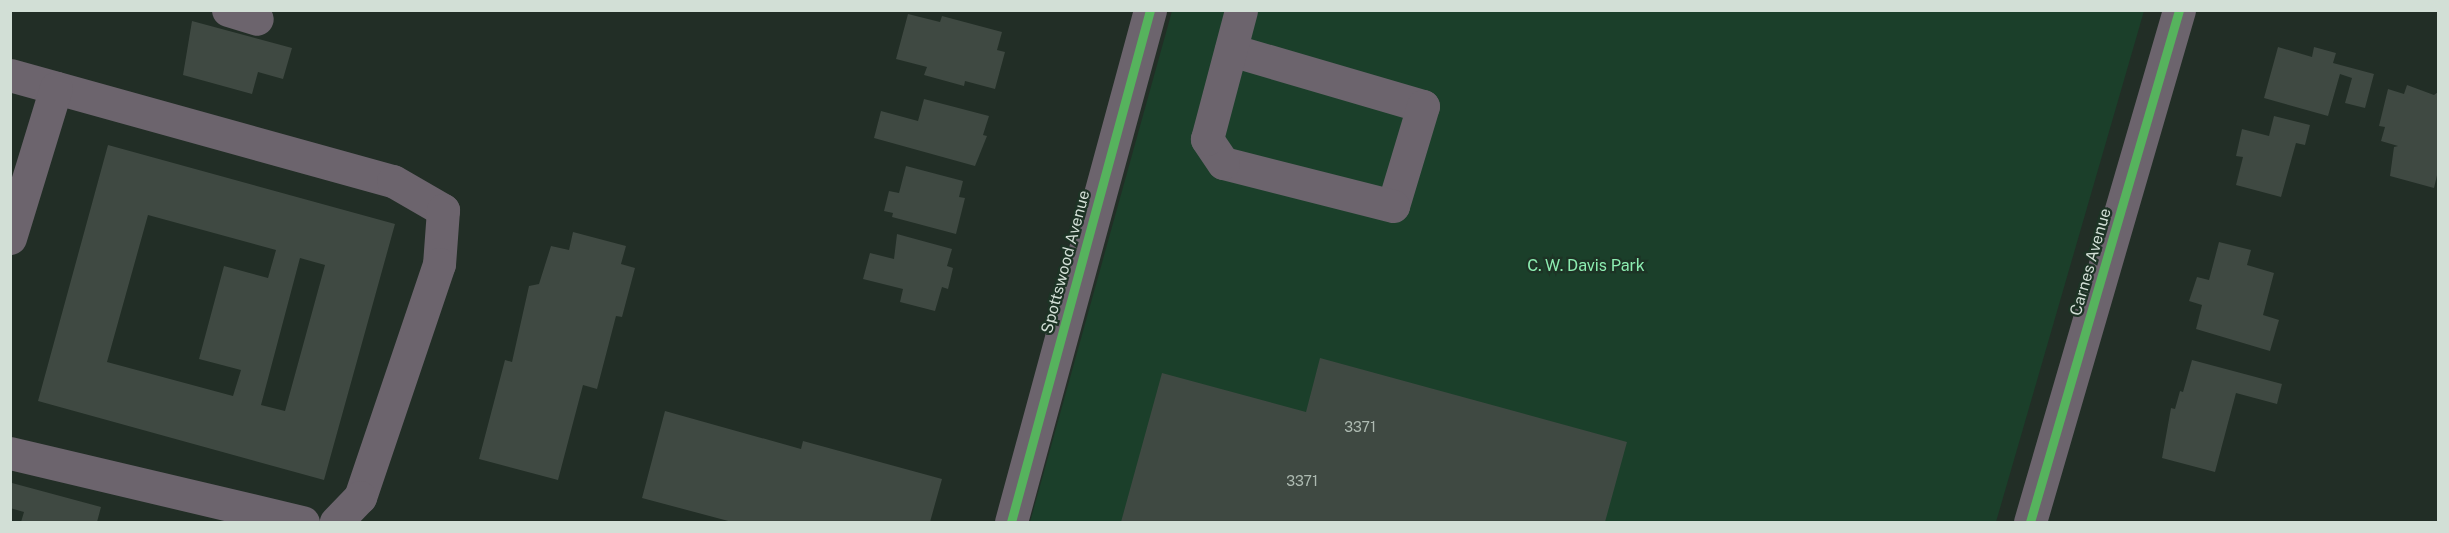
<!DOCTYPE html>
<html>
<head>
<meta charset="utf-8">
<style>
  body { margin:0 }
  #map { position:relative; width:2449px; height:533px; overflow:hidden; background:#222e26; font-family:"Public Sans",sans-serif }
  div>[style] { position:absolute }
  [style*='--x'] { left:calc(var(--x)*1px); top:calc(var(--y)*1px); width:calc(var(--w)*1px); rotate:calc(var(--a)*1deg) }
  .green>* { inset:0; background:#1b3f2a }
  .building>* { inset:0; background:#3f4942 }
  .minor>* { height:33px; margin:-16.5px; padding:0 16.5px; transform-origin:16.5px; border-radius:16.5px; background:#6c646d }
  .cycleway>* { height:9px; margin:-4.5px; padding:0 4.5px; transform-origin:4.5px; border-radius:4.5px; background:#56b35d }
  span { translate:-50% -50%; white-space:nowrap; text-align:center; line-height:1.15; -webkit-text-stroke:4.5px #1d3325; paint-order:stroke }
  .number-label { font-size:14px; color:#adbab1 }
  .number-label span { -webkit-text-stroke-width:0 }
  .street-label { font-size:16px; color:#d2dfd6 }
  .park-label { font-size:16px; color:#8deeb2 }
  .frame { position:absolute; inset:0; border:12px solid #d2dfd6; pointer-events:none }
</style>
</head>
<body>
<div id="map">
  <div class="green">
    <div style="clip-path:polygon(1172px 11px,2144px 11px,1996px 522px,1030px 522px)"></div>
  </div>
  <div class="building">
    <div style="clip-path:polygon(908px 14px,940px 22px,942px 16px,1002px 32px,997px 50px,1005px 52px,995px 89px,965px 81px,964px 86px,924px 75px,927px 67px,896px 59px)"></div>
    <div style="clip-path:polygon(192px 21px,292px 48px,283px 79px,258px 72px,252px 94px,183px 75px)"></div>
    <div style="clip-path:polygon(2278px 47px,2312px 57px,2314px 47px,2336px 53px,2333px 63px,2374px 74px,2365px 108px,2345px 103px,2352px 78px,2340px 74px,2328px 116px,2264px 98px)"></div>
    <div style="clip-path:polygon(2407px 85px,2434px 95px,2438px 92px,2438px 171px,2434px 188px,2390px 176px,2394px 147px,2398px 146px,2381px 141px,2385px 127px,2379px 126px,2388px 89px,2404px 94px)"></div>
    <div style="clip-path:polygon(924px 99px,989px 116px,983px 135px,987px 136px,975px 166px,874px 138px,881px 111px,918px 121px)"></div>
    <div style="clip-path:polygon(2274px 116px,2310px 125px,2305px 145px,2296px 143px,2281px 197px,2236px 185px,2243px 157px,2236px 156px,2242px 129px,2269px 136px)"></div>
    <div style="clip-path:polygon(evenodd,108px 145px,395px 224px,324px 480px,38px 401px,108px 145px,148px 215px,276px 250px,268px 278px,224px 266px,199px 359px,241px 370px,233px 396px,107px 362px,148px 215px,108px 145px,300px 258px,325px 265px,285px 411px,261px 405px,300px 258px)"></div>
    <div style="clip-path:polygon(906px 166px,963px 181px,959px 197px,965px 198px,956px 234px,892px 217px,893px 213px,884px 211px,889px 191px,899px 193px)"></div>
    <div style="clip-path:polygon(573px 232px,626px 246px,621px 264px,635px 268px,622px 317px,616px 316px,597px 389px,583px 385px,558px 480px,479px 459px,505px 360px,512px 362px,529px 286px,539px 284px,551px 246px,569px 250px)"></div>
    <div style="clip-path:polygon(897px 234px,952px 249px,947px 266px,953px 268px,948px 289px,942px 287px,935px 311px,900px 302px,903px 289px,863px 279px,870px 253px,894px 259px)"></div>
    <div style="clip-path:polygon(2219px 242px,2251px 250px,2247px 265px,2274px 273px,2263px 315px,2279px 320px,2270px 351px,2196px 329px,2202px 305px,2189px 301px,2197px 277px,2209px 280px)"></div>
    <div style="clip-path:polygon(1320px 358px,1627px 442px,1605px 522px,1121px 522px,1162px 373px,1306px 412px)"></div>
    <div style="clip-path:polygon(2192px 360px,2282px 384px,2277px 404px,2236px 393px,2215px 472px,2162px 458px,2171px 408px,2175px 409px,2180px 391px,2183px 392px)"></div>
    <div style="clip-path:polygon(665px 411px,801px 449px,803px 441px,942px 479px,930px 522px,732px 522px,642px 498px)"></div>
    <div style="clip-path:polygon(12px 483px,101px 507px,97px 522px,21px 522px,24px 512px,10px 508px)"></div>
  </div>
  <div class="minor">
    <div style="--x:228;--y:10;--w:30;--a:17"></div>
    <div style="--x:1231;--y:50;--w:200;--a:16.3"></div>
    <div style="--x:1423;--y:106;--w:104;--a:106.7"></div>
    <div style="--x:1393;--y:206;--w:175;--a:-165.8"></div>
    <div style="--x:1223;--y:163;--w:29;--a:-124"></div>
    <div style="--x:1207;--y:139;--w:133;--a:-75.2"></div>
    <div style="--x:10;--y:75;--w:397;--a:15.5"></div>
    <div style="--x:393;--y:181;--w:58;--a:30.1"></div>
    <div style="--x:443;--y:210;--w:54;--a:94.2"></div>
    <div style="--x:439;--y:264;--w:246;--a:108.7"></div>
    <div style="--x:360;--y:497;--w:35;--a:134"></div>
    <div style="--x:10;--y:238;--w:157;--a:-73"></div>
    <div style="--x:10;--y:453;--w:301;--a:13.3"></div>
    <div style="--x:1011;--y:522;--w:531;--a:-74.81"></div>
    <div style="--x:2030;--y:522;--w:533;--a:-73.77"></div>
  </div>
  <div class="cycleway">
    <div style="--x:1011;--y:522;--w:531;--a:-74.81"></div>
    <div style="--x:2030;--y:522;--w:533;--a:-73.77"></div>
  </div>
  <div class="number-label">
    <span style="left:1360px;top:427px">3371</span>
    <span style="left:1302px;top:481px">3371</span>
  </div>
  <div class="street-label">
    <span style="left:1066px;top:262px;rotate:-75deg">Spottswood Avenue</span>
    <span style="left:2091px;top:262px;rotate:-74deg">Carnes Avenue</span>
  </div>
  <div class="park-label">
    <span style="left:1586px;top:266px">C. W. Davis Park</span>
  </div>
  <div class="frame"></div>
</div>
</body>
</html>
